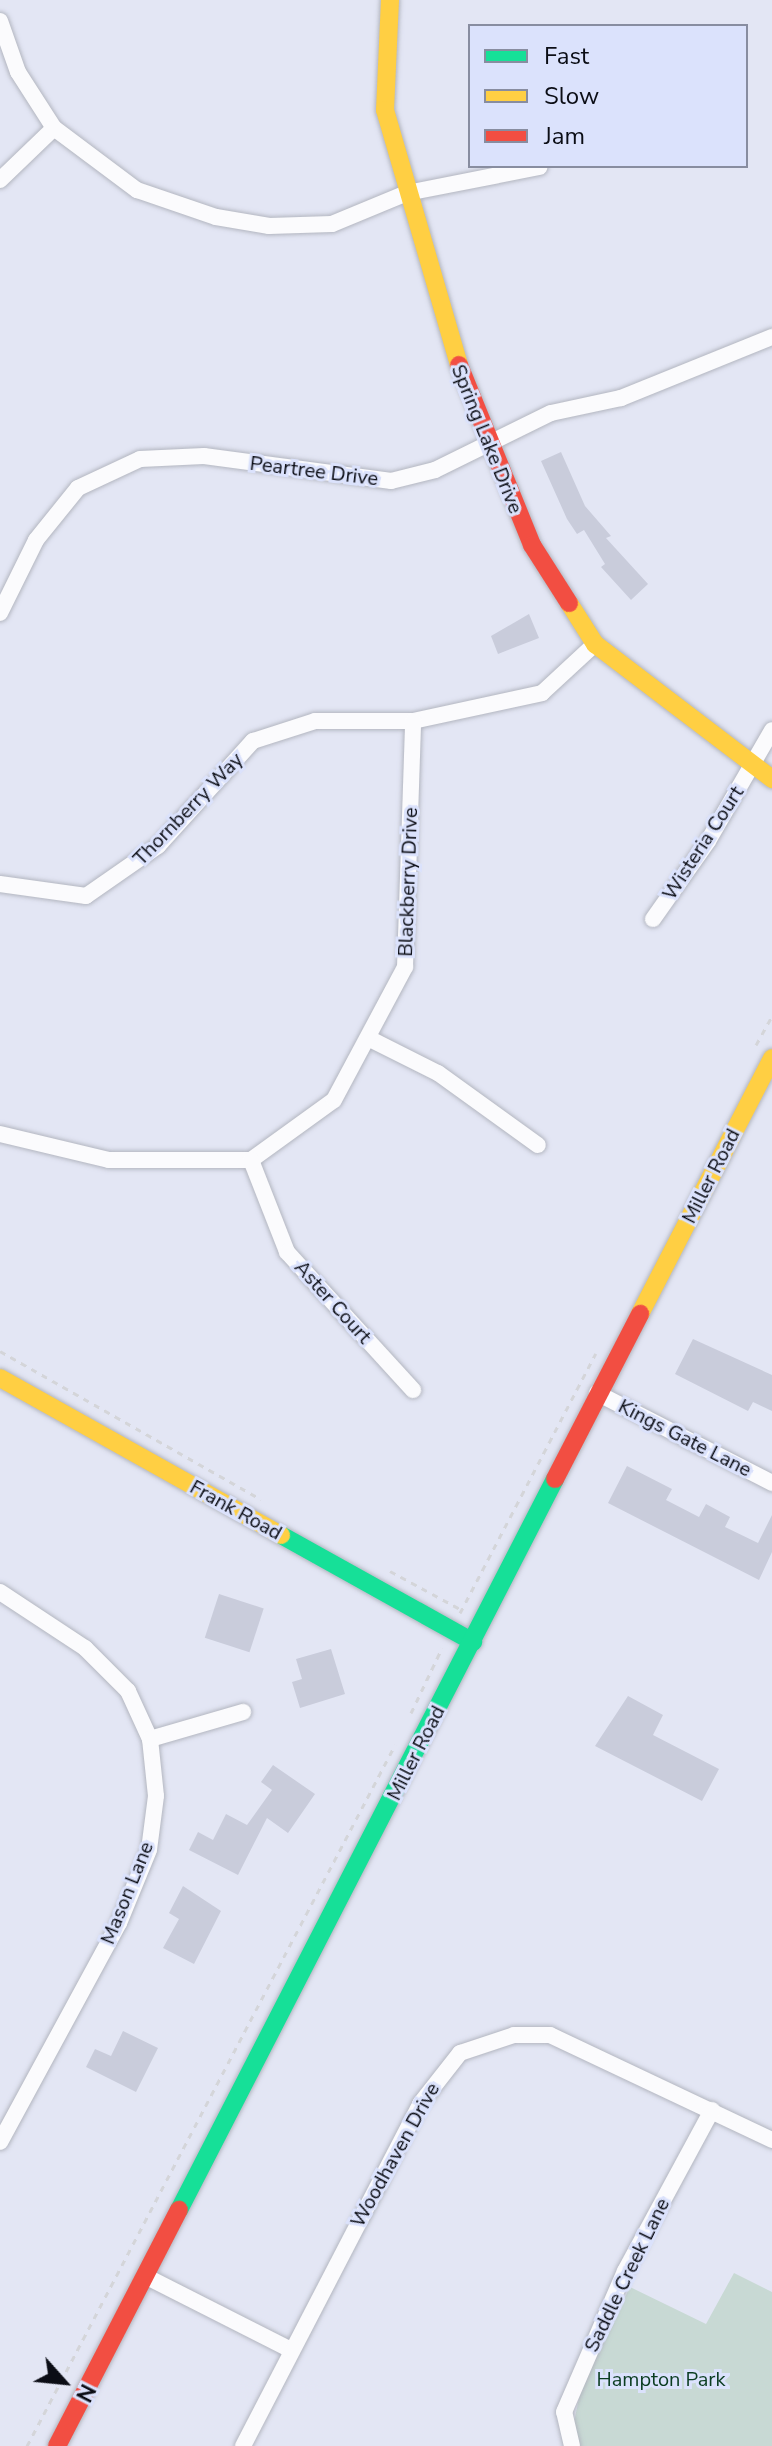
<!DOCTYPE html>
<html>
<head>
<meta charset="utf-8">
<style>
  body { margin:0 }
  #map { position:relative; width:772px; height:2446px; overflow:hidden; background:#e3e6f4; font-family:"Nunito Sans",sans-serif }
  div>[style] { position:absolute }
  [style*='--x'] { left:calc(var(--x)*1px); top:calc(var(--y)*1px); width:calc(var(--w)*1px); rotate:calc(var(--a)*1deg) }
  .green>* { inset:0; background:#c8d9d4 }
  .building>* { inset:0; background:#c9ccdb; transform-origin:0 0 }
  .path>* { height:3px; margin-top:-1.5px; transform-origin:0; background:repeating-linear-gradient(90deg,#d4d5d9 0 6px,transparent 0 12px) }
  .roads { filter:drop-shadow(0 0 2px #b3b6c0) drop-shadow(0 0 2px #b3b6c0) }
  .street>* { height:16px; margin:-8px; padding:0 8px; transform-origin:8px; border-radius:8px; background:#fbfbfd }
  .fast>* { height:18px; margin:-9px; padding:0 9px; transform-origin:9px; border-radius:9px; background:#16e098 }
  .slow>* { height:18px; margin:-9px; padding:0 9px; transform-origin:9px; border-radius:9px; background:#ffcf43 }
  .jam>* { height:18px; margin:-9px; padding:0 9px; transform-origin:9px; border-radius:9px; background:#f24e42 }
  span { translate:-50% -50%; white-space:nowrap; text-align:center; line-height:1.15; -webkit-text-stroke:6px #dbe2fc; paint-order:stroke }
  .street-label { font-size:20px; color:#0b0d15 }
  .park-label { font-size:20px; color:#0b3d21 }
  .legend { position:absolute; left:468px; top:24px; width:280px; height:144px; box-sizing:border-box; background:#dbe2fc; border:2px solid #888da0; margin:0; padding:10px 14px; list-style:none; font-size:24px; color:#0b0d15 }
  .legend li { display:flex; align-items:center; gap:16px; height:40px }
  .legend b { width:40px; border:2px solid #888da0 }
  .north { position:absolute; left:24px; top:2342px; width:80px; height:80px; -webkit-text-stroke:6px #dbe2fc; paint-order:stroke; rotate:117deg; font-size:22px; font-weight:700; line-height:32px; text-align:center; color:#0b0d15 }
  .north::after { content:''; display:block; margin:auto; width:28px; height:36px; background:#0b0d15; clip-path:polygon(50% 0,100% 100%,50% 72%,0 100%) }
</style>
</head>
<body>
<div id="map">
  <div class="green">
    <div style="clip-path:polygon(734px 2273px,772px 2292px,772px 2446px,580px 2446px,574px 2422px,582px 2384px,630px 2287px,706px 2324px)"></div>
  </div>
  <div class="building">
    <div style="clip-path:polygon(561px 452px,585px 506px,611px 536px,606px 538px,648px 584px,631px 600px,601px 567px,605px 564px,584px 530px,577px 534px,567px 519px,541px 461px)"></div>
    <div style="clip-path:polygon(529px 614px,539px 638px,498px 654px,491px 636px)"></div>
    <div style="clip-path:polygon(693px 1339px,772px 1375px,772px 1411px,753px 1402px,748px 1411px,675px 1374px)"></div>
    <div style="clip-path:polygon(627px 1466px,672px 1489px,666px 1500px,699px 1517px,706px 1504px,730px 1517px,725px 1527px,758px 1543px,772px 1515px,772px 1552px,759px 1580px,608px 1503px)"></div>
    <div style="left:219px;top:1594px;width:47px;height:46px;rotate:18deg"></div>
    <div style="clip-path:polygon(331px 1649px,345px 1694px,300px 1708px,292px 1682px,302px 1679px,296px 1659px)"></div>
    <div style="clip-path:polygon(628px 1696px,663px 1715px,653px 1735px,719px 1769px,702px 1801px,595px 1746px)"></div>
    <div style="clip-path:polygon(273px 1765px,315px 1794px,288px 1833px,267px 1818px,238px 1875px,189px 1850px,198px 1832px,213px 1840px,226px 1814px,247px 1825px,272px 1790px,261px 1782px)"></div>
    <div style="clip-path:polygon(183px 1886px,221px 1911px,194px 1964px,163px 1948px,179px 1919px,169px 1913px)"></div>
    <div style="clip-path:polygon(123px 2031px,158px 2048px,136px 2092px,86px 2067px,95px 2049px,111px 2056px)"></div>
  </div>
  <div class="path">
    <div style="--x:756;--y:1045;--w:33;--a:-61"></div>
    <div style="--x:0;--y:1351;--w:300;--a:29.6"></div>
    <div style="--x:390;--y:1571;--w:80;--a:28.5"></div>
    <div style="--x:460;--y:1613;--w:293;--a:-62.4"></div>
    <div style="--x:411;--y:1713;--w:72;--a:-64.5"></div>
    <div style="--x:27;--y:2446;--w:792;--a:-62.3"></div>
  </div>
  <div class="roads">
    <div class="street">
      <div style="--x:0;--y:21;--w:54;--a:70.6"></div>
      <div style="--x:18;--y:72;--w:67;--a:57.3"></div>
      <div style="--x:54;--y:128;--w:104;--a:36.8"></div>
      <div style="--x:137;--y:190;--w:83;--a:18.9"></div>
      <div style="--x:216;--y:217;--w:54;--a:9.6"></div>
      <div style="--x:269;--y:226;--w:63;--a:-1.8"></div>
      <div style="--x:332;--y:224;--w:81;--a:-22.5"></div>
      <div style="--x:407;--y:193;--w:135;--a:-11.1"></div>
      <div style="--x:0;--y:180;--w:75;--a:-43.9"></div>
      <div style="--x:0;--y:613;--w:81;--a:-63.7"></div>
      <div style="--x:36;--y:540;--w:67;--a:-51.1"></div>
      <div style="--x:78;--y:488;--w:68;--a:-25.1"></div>
      <div style="--x:140;--y:459;--w:64;--a:-2.7"></div>
      <div style="--x:204;--y:456;--w:189;--a:7.6"></div>
      <div style="--x:391;--y:481;--w:45;--a:-14"></div>
      <div style="--x:435;--y:470;--w:129;--a:-26.2"></div>
      <div style="--x:551;--y:413;--w:72;--a:-12.1"></div>
      <div style="--x:621;--y:398;--w:163;--a:-22"></div>
      <div style="--x:0;--y:884;--w:87;--a:7.9"></div>
      <div style="--x:86;--y:896;--w:88;--a:-34.8"></div>
      <div style="--x:158;--y:846;--w:142;--a:-47.9"></div>
      <div style="--x:253;--y:741;--w:65;--a:-17.9"></div>
      <div style="--x:315;--y:721;--w:98;--a:0"></div>
      <div style="--x:413;--y:721;--w:132;--a:-12.2"></div>
      <div style="--x:542;--y:693;--w:72;--a:-42.8"></div>
      <div style="--x:653;--y:919;--w:95;--a:-54.8"></div>
      <div style="--x:708;--y:841;--w:128;--a:-60"></div>
      <div style="--x:370;--y:1039;--w:76;--a:26.6"></div>
      <div style="--x:438;--y:1073;--w:123;--a:35.8"></div>
      <div style="--x:0;--y:1134;--w:112;--a:13.4"></div>
      <div style="--x:109;--y:1160;--w:142;--a:0"></div>
      <div style="--x:251;--y:1160;--w:102;--a:-35.9"></div>
      <div style="--x:334;--y:1100;--w:151;--a:-61.9"></div>
      <div style="--x:405;--y:967;--w:246;--a:-88.1"></div>
      <div style="--x:251;--y:1160;--w:99;--a:68.6"></div>
      <div style="--x:287;--y:1252;--w:187;--a:47.6"></div>
      <div style="--x:597;--y:1393;--w:197;--a:27.2"></div>
      <div style="--x:0;--y:1592;--w:102;--a:33.4"></div>
      <div style="--x:85;--y:1648;--w:61;--a:45"></div>
      <div style="--x:128;--y:1691;--w:53;--a:65.4"></div>
      <div style="--x:150;--y:1739;--w:57;--a:84"></div>
      <div style="--x:156;--y:1796;--w:54;--a:97.4"></div>
      <div style="--x:149;--y:1850;--w:79;--a:112.3"></div>
      <div style="--x:119;--y:1923;--w:249;--a:118.5"></div>
      <div style="--x:150;--y:1739;--w:97;--a:-16.2"></div>
      <div style="--x:147;--y:2277;--w:161;--a:26.9"></div>
      <div style="--x:243;--y:2446;--w:385;--a:-62.6"></div>
      <div style="--x:420;--y:2104;--w:65;--a:-51.9"></div>
      <div style="--x:460;--y:2053;--w:57;--a:-18.4"></div>
      <div style="--x:514;--y:2035;--w:36;--a:0"></div>
      <div style="--x:550;--y:2035;--w:246;--a:25.3"></div>
      <div style="--x:572;--y:2446;--w:35;--a:-103"></div>
      <div style="--x:564;--y:2412;--w:154;--a:-66.6"></div>
      <div style="--x:625;--y:2271;--w:183;--a:-61.6"></div>
    </div>
    <div class="fast">
      <div style="--x:281;--y:1535;--w:220;--a:29.1"></div>
      <div style="--x:179;--y:2210;--w:822;--a:-62.78"></div>
    </div>
    <div class="slow">
      <div style="--x:390;--y:0;--w:110;--a:92.6"></div>
      <div style="--x:385;--y:110;--w:266;--a:73.8"></div>
      <div style="--x:569;--y:603;--w:49;--a:57.6"></div>
      <div style="--x:595;--y:644;--w:223;--a:37.3"></div>
      <div style="--x:640;--y:1314;--w:288;--a:-62.7"></div>
      <div style="--x:0;--y:1378;--w:322;--a:29.2"></div>
    </div>
    <div class="jam">
      <div style="--x:459;--y:365;--w:194;--a:67.9"></div>
      <div style="--x:532;--y:545;--w:69;--a:57.5"></div>
      <div style="--x:555;--y:1479;--w:186;--a:-62.7"></div>
      <div style="--x:57;--y:2446;--w:266;--a:-62.7"></div>
    </div>
  </div>
  <div class="street-label">
    <span style="left:487px;top:439px;rotate:68deg">Spring Lake Drive</span>
    <span style="left:314px;top:471px;rotate:7deg">Peartree Drive</span>
    <span style="left:188px;top:809px;rotate:-46deg">Thornberry Way</span>
    <span style="left:703px;top:843px;rotate:-57deg">Wisteria Court</span>
    <span style="left:408px;top:882px;rotate:-88deg">Blackberry Drive</span>
    <span style="left:711px;top:1176px;rotate:-63deg">Miller Road</span>
    <span style="left:333px;top:1302px;rotate:48deg">Aster Court</span>
    <span style="left:685px;top:1438px;rotate:27deg">Kings Gate Lane</span>
    <span style="left:236px;top:1510px;rotate:29deg">Frank Road</span>
    <span style="left:416px;top:1753px;rotate:-63deg">Miller Road</span>
    <span style="left:127px;top:1893px;rotate:-68deg">Mason Lane</span>
    <span style="left:395px;top:2155px;rotate:-61deg">Woodhaven Drive</span>
    <span style="left:627px;top:2275px;rotate:-64deg">Saddle Creek Lane</span>
  </div>
  <div class="park-label">
    <span style="left:661px;top:2379px">Hampton Park</span>
  </div>
  <ul class="legend">
  <li><b style="height:10px;background:#16e098"></b>Fast</li>
  <li><b style="height:10px;background:#ffcf43"></b>Slow</li>
  <li><b style="height:10px;background:#f24e42"></b>Jam</li>
  </ul>
  <div class="north">N</div>
</div>
</body>
</html>
